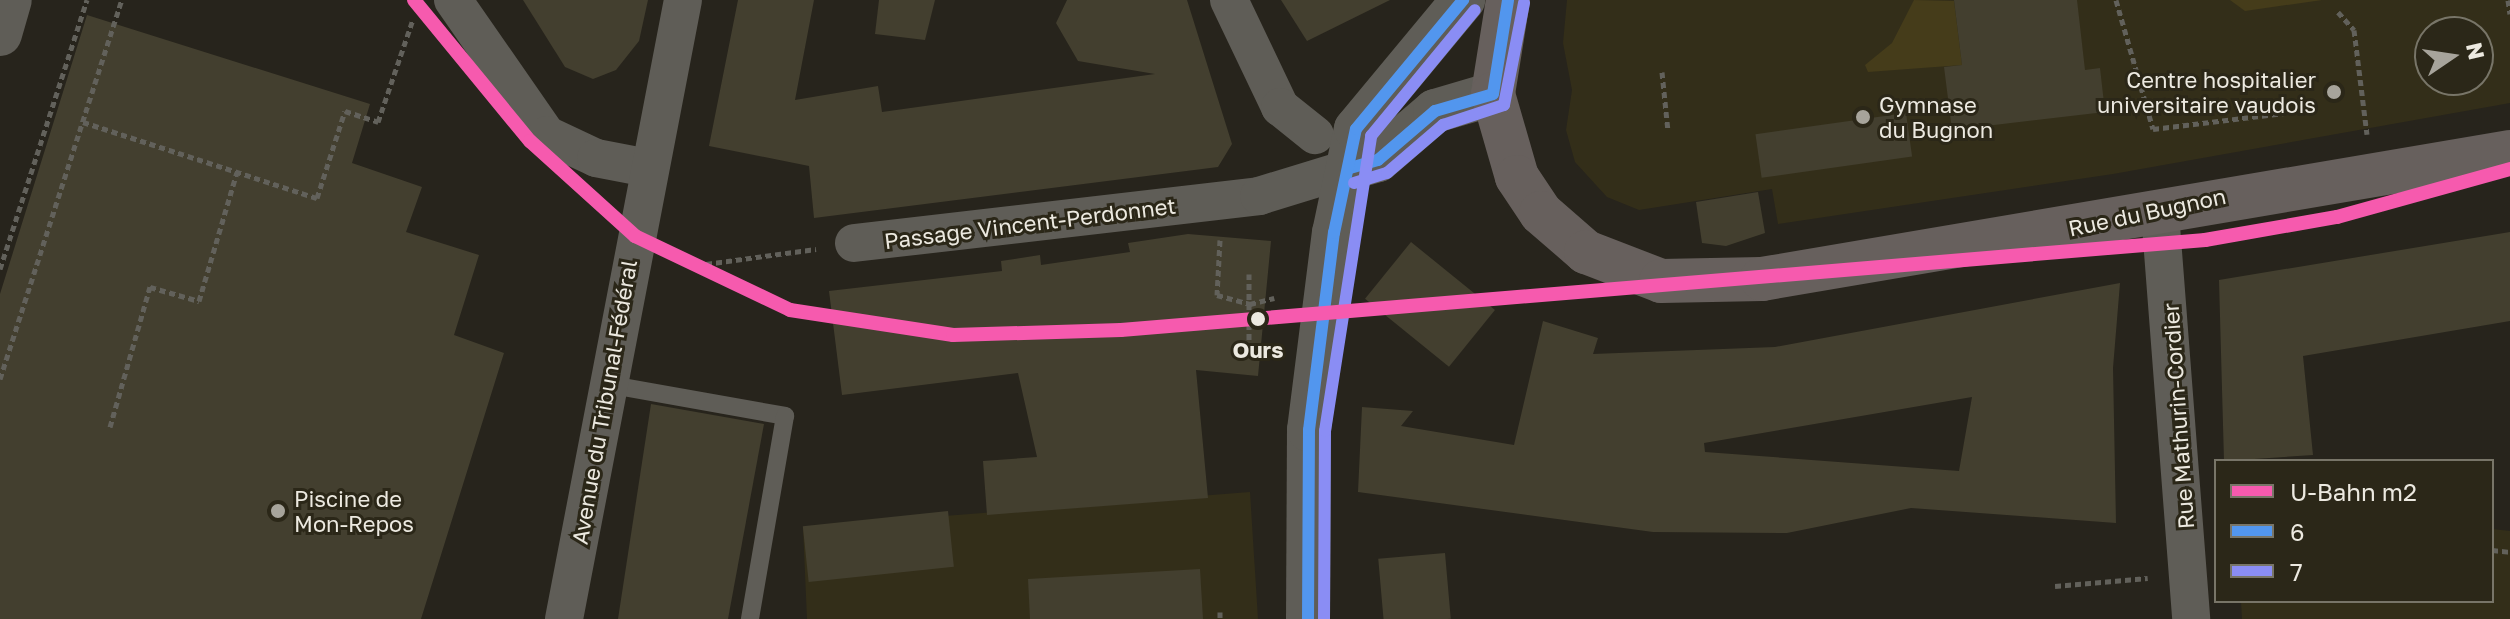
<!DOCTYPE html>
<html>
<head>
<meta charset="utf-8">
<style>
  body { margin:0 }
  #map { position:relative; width:2510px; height:619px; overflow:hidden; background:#27241c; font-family:"Golos Text",sans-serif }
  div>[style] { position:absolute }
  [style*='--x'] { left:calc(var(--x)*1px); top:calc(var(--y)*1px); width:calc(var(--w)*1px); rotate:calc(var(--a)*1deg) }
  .built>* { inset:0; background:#332e19 }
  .green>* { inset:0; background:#453c1a }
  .building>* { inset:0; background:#433f2f; transform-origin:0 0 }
  .path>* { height:5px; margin-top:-2.5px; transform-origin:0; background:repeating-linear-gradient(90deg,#62615b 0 6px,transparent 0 10px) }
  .lane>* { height:18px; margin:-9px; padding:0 9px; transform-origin:9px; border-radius:9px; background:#5f5d57 }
  .street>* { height:38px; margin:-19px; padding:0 19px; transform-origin:19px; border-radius:19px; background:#5f5d57 }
  .secondary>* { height:44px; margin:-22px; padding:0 22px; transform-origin:22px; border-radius:22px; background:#5f5d57 }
  .primary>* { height:44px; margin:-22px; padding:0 22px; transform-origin:22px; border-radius:22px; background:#67605d }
  .bus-1>* { height:12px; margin:-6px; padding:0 6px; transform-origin:6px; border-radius:6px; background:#5296ee }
  .bus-2>* { height:12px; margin:-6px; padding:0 6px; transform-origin:6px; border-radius:6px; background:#8a8df4 }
  .metro-1>* { height:14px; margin:-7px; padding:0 7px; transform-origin:7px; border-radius:7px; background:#f65aae }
  .dots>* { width:22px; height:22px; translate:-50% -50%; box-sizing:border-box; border:4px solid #2b2718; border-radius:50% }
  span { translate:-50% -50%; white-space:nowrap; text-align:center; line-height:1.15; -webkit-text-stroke:6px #2b2718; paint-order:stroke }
  .poi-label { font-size:22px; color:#ece9e0 }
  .right { translate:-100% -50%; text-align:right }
  .left { translate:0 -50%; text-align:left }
  .street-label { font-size:22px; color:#ece9e0 }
  .stop-label { font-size:22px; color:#ece9e0; font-weight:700 }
  .legend { position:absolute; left:2214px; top:459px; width:280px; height:144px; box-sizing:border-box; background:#2b2718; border:2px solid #787568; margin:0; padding:10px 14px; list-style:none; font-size:24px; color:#ece9e0 }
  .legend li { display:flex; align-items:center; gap:16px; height:40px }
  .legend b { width:40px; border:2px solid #787568 }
  .north { position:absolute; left:2414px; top:16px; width:80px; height:80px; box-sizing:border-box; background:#2b2718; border:2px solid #787568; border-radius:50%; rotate:77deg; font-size:22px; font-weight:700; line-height:32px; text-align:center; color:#ece9e0 }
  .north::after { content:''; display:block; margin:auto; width:28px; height:36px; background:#a7a49b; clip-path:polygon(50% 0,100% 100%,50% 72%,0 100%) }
</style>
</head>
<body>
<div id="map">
  <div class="built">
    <div style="clip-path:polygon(evenodd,1567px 0,2510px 0,2510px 103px,2113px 174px,1778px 224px,1772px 189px,1639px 210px,1607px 197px,1575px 162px,1566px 130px,1572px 90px,1563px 43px,1567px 0,2430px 32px,2478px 32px,2478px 80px,2430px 80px,2430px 32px)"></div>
    <div style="clip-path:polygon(1250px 492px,1258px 619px,807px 619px,803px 527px)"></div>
    <div style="clip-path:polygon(2492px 529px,2510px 531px,2510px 619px,2242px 619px,2241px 601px,2492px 601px)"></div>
  </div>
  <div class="green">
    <div style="clip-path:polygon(1914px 0,1954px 1px,1962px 65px,1868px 72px,1865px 65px,1892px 43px)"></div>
    <div style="clip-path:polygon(2230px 0,2322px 0,2245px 11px)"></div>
  </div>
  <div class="building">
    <div style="clip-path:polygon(523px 0,648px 0,639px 41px,616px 70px,593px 79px,565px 67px)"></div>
    <div style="clip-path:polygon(738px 0,814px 0,795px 100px,878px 86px,882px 112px,1155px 74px,1078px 61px,1056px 23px,1067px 0,1187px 0,1232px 144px,1218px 167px,814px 218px,809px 166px,709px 146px)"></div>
    <div style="clip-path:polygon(879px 0,935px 0,925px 40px,875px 34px)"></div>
    <div style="clip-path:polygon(1281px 0,1390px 0,1307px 41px)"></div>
    <div style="clip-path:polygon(1954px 0,2077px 0,2085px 70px,2100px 68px,2105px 112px,1952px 130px,1944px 67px,1962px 65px)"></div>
    <div style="clip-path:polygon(87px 15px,370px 104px,352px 163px,422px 187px,406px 232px,479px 255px,454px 335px,504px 353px,421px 619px,0 619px,0 294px)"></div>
    <div style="left:1906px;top:113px;width:44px;height:152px;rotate:82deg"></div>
    <div style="clip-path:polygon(1758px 192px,1765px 233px,1726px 246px,1702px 243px,1696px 202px)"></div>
    <div style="clip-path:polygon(2510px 232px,2510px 321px,2303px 356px,2313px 455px,2224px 461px,2219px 280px)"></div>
    <div style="clip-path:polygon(1188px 234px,1271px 241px,1258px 376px,1196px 370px,1208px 498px,987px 515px,983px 461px,1037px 457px,1018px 373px,842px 395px,829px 291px,1002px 271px,1001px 261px,1040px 255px,1041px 265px,1130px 252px,1128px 243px)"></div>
    <div style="left:1411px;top:242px;width:108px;height:73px;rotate:39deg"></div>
    <div style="clip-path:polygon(evenodd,2120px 283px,2113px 368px,2116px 523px,1911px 508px,1787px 533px,1653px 532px,1358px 492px,1362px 407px,1413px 411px,1401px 426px,1514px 445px,1543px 321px,1598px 338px,1593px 354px,1775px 347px,2120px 283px,1972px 397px,1959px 471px,1705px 452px,1704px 443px,1972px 397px)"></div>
    <div style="clip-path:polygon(651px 404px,764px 424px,728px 619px,618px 619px)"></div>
    <div style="left:948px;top:511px;width:56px;height:146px;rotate:84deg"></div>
    <div style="left:1445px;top:553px;width:66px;height:67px;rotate:85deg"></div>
    <div style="clip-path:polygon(1200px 569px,1203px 619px,1030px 619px,1028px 579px)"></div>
  </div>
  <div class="path">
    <div style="--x:2116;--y:0;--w:134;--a:74"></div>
    <div style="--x:2153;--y:129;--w:132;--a:-7"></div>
    <div style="--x:2508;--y:0;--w:14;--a:82"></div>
    <div style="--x:2338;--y:12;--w:24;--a:48"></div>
    <div style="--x:2354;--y:30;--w:105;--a:82.9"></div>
    <div style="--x:1662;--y:72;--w:59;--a:84.2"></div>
    <div style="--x:83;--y:122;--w:246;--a:18"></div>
    <div style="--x:317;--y:198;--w:91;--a:-72.2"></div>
    <div style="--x:345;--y:111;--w:35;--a:18"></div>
    <div style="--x:378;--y:122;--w:109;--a:-71.2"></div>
    <div style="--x:1220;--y:240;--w:55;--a:93.1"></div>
    <div style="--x:1217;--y:295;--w:34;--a:15"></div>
    <div style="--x:1250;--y:304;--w:25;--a:-14"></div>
    <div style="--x:706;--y:264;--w:111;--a:-7.8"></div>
    <div style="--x:0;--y:269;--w:283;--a:-72.1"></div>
    <div style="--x:1249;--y:274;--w:71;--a:90"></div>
    <div style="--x:0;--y:379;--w:398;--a:-72.2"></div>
    <div style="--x:110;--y:427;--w:146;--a:-74.1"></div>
    <div style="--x:150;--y:287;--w:51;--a:15.9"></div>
    <div style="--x:199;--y:301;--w:134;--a:-73.6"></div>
    <div style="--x:2492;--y:550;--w:18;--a:6"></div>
    <div style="--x:2055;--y:586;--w:93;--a:-4.9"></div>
    <div style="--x:1220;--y:612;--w:7;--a:90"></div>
  </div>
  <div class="lane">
    <div style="--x:606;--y:384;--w:182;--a:10.1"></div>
    <div style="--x:785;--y:416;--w:206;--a:99.8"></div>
  </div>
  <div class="street">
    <div style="--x:453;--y:0;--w:165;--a:55.2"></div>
    <div style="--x:547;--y:135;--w:54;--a:25.1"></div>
    <div style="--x:596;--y:158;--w:53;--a:10.9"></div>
    <div style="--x:1229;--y:0;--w:119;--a:64.5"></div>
    <div style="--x:1280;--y:107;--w:45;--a:38.7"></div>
    <div style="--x:2160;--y:213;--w:407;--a:85.6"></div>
    <div style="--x:854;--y:243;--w:408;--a:-6.6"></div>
    <div style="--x:1259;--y:196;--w:95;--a:-17.1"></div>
    <div style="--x:564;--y:619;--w:630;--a:-79.12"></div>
  </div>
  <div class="secondary">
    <div style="--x:0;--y:34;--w:35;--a:-74"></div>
    <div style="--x:1350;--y:168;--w:29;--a:-16"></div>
    <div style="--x:1378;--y:160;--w:75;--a:-40.7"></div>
    <div style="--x:1435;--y:111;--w:60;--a:-16.3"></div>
    <div style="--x:1308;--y:619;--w:189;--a:-89.7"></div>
    <div style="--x:1309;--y:430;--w:199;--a:-82.8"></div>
    <div style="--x:1334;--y:233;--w:106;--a:-78.1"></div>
    <div style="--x:1356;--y:129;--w:168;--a:-50.3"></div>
  </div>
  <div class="primary">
    <div style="--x:1508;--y:0;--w:95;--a:99.1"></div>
    <div style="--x:1493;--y:94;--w:86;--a:73.9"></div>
    <div style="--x:1517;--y:177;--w:43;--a:56.3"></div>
    <div style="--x:1541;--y:213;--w:60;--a:40.9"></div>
    <div style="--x:1586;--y:252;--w:80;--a:21.1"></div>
    <div style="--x:1661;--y:281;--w:101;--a:-1.1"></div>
    <div style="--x:1762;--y:279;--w:759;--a:-9.64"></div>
  </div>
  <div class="bus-1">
    <div style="--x:1350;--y:168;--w:29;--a:-16"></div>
    <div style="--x:1378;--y:160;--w:75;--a:-40.7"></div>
    <div style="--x:1435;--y:111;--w:60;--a:-16.3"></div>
    <div style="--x:1493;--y:94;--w:95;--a:-80.9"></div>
    <div style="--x:1308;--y:619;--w:189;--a:-89.7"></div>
    <div style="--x:1309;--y:430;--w:199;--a:-82.8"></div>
    <div style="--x:1334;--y:233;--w:106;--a:-78.1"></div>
    <div style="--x:1356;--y:129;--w:168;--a:-50.3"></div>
  </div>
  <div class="bus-2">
    <div style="--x:1354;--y:183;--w:34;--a:-17"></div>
    <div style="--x:1387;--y:173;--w:74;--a:-40.6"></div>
    <div style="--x:1443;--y:125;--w:64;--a:-18.2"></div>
    <div style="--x:1504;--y:105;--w:104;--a:-78.9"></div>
    <div style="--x:1324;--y:619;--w:188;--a:-89.7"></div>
    <div style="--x:1325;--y:431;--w:299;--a:-81.1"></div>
    <div style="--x:1371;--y:136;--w:163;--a:-50.5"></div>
  </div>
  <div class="metro-1">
    <div style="--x:414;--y:0;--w:183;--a:50.6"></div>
    <div style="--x:530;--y:141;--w:142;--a:42.1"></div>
    <div style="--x:635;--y:236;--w:172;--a:25.5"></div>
    <div style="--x:790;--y:310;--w:165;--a:8.7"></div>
    <div style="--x:953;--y:335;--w:168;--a:-1.7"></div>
    <div style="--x:1121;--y:330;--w:1088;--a:-4.75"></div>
    <div style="--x:2205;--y:240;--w:134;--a:-9.9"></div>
    <div style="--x:2337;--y:217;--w:180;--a:-15.5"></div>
  </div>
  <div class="dots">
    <div style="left:2334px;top:92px;background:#a7a49b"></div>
    <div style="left:1863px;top:117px;background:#a7a49b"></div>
    <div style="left:1258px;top:319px;background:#ece9e0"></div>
    <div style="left:278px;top:511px;background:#a7a49b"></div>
  </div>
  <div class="poi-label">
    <span class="right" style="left:2316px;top:92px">Centre hospitalier<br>universitaire vaudois</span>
    <span class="left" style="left:1879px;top:117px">Gymnase<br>du Bugnon</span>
    <span class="left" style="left:294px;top:511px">Piscine de<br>Mon-Repos</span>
  </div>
  <div class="street-label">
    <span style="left:2147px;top:212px;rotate:-12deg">Rue du Bugnon</span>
    <span style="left:1030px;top:223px;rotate:-7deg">Passage Vincent-Perdonnet</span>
    <span style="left:604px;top:402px;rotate:-80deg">Avenue du Tribunal-Fédéral</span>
    <span style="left:2178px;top:416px;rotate:-94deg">Rue Mathurin-Cordier</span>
  </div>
  <div class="stop-label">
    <span style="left:1258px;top:350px">Ours</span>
  </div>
  <ul class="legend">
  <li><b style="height:10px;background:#f65aae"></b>U-Bahn m2</li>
  <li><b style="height:10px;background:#5296ee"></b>6</li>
  <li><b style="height:10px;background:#8a8df4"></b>7</li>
  </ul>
  <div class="north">N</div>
</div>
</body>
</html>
